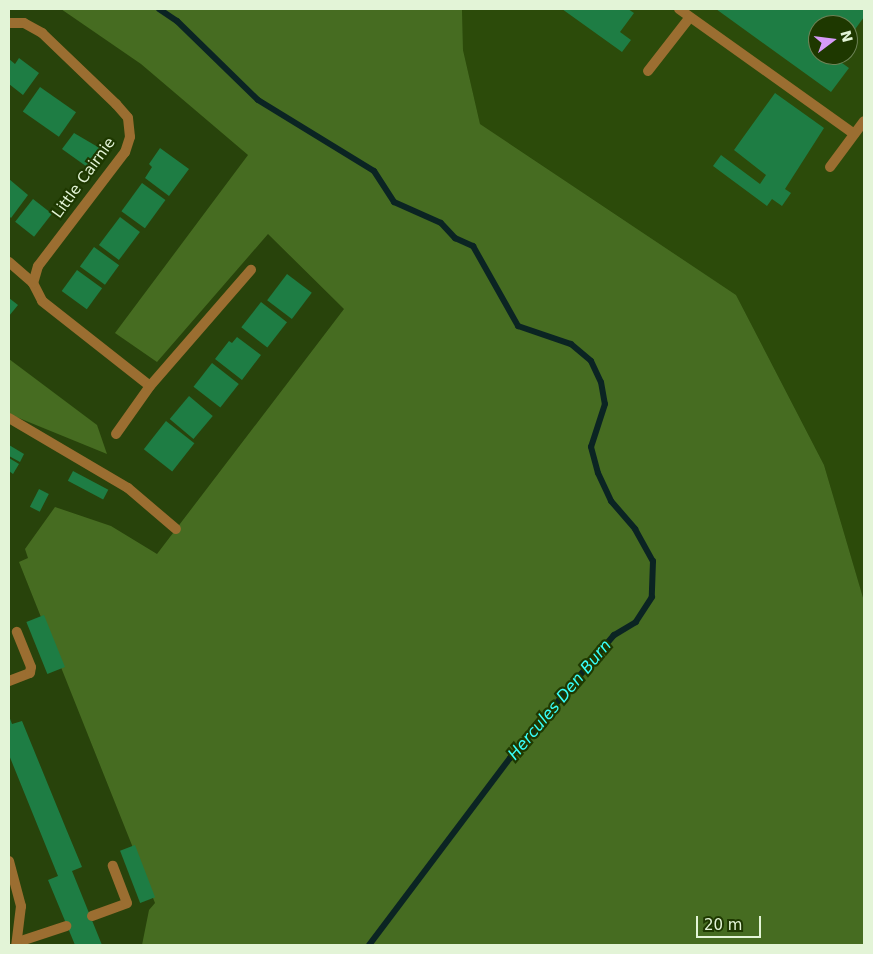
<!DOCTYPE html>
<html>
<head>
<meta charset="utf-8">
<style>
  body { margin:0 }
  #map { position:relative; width:873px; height:954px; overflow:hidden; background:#28430b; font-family:"DejaVu Sans",sans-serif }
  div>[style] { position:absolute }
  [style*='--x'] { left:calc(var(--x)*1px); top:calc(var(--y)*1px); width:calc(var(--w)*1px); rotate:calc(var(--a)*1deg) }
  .built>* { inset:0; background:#2c4b0a }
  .green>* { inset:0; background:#466c21 }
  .stream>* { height:6px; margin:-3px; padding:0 3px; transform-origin:3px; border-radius:3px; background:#0b2423 }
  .building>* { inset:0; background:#1e7d44; transform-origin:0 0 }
  .service>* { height:10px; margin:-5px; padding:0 5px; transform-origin:5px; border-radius:5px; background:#9b6e31 }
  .minor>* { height:10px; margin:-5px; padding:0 5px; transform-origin:5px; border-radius:5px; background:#9b6e31 }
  span { translate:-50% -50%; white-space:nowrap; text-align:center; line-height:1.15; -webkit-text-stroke:4.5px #1e3800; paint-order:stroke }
  .street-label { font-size:15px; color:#e3f4d7 }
  .water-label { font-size:16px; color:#38fffa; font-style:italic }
  .frame { position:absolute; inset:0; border:10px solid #e3f4d7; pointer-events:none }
  .north { position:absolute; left:808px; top:15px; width:50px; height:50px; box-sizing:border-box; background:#1e3800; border:1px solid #6d8356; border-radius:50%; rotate:75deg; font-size:14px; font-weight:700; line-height:20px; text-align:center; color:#e3f4d7 }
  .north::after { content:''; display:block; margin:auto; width:18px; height:22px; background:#d79bf9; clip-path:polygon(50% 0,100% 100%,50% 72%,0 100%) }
  .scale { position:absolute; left:696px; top:916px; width:65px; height:22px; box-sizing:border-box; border:2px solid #e3f4d7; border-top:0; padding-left:6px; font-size:15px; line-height:18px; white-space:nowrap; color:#e3f4d7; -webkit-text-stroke:4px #1e3800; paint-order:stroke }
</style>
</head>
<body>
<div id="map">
  <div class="built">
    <div style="clip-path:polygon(evenodd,462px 9px,864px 9px,864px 601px,824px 465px,736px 295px,480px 124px,463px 50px,462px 9px,818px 25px,848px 25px,848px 55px,818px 55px,818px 25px)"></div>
  </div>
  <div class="green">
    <div style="clip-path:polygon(61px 9px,462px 9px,463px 50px,480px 124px,736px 295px,824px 465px,864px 601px,864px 945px,142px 945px,149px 910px,155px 903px,19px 562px,28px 558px,25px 549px,55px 507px,111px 526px,157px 554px,344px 309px,268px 234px,157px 362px,115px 333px,248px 155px,141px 64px)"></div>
    <div style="clip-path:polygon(9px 359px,97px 425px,107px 454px,9px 414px)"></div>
  </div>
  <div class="stream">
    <div style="--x:159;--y:9;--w:22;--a:34"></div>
    <div style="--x:177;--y:21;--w:113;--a:44.3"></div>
    <div style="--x:258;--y:100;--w:136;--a:31.5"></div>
    <div style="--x:374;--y:171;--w:37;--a:57"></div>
    <div style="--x:394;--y:202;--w:51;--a:24.1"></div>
    <div style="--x:441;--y:223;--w:21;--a:47"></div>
    <div style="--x:455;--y:238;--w:20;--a:24"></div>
    <div style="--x:473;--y:246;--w:92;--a:60.6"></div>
    <div style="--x:518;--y:326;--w:56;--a:18.8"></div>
    <div style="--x:571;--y:344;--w:26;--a:40"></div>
    <div style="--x:591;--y:361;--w:23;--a:65"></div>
    <div style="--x:601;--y:382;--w:22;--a:80"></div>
    <div style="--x:605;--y:404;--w:45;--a:108"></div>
    <div style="--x:591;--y:447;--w:27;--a:75"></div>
    <div style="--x:598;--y:473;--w:31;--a:65"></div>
    <div style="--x:611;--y:501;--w:37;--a:49"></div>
    <div style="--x:635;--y:529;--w:37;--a:61"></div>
    <div style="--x:653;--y:561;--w:36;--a:92"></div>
    <div style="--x:652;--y:597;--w:30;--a:123"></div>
    <div style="--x:636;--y:622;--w:26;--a:149"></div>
    <div style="--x:614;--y:635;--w:161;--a:130.2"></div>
    <div style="--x:510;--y:758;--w:234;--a:127"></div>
  </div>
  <div class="building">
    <div style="clip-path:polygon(562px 9px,628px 9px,634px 13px,620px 32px,631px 40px,622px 52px)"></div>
    <div style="clip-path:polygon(716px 9px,864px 9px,864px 17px,848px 39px,848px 25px,818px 25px,818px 55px,837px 55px,835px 58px,849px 68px,831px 92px)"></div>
    <div style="clip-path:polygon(19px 58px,39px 73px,23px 95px,9px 84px,9px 59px,15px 64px)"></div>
    <div style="left:40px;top:87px;width:44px;height:30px;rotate:35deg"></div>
    <div style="clip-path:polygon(775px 93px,824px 128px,785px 189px,791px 193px,782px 206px,772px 199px,767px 206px,713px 166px,721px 155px,760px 184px,766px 175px,734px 150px)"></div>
    <div style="clip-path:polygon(74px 133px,103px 150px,90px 169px,62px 149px)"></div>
    <div style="clip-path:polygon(160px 148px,189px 169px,169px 196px,145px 178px,152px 167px,149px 164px)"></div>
    <div style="clip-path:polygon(9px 179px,28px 195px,11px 218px,9px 216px)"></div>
    <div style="left:142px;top:183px;width:29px;height:35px;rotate:36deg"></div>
    <div style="left:33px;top:199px;width:24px;height:29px;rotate:38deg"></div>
    <div style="left:120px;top:217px;width:25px;height:35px;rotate:37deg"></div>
    <div style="left:94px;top:247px;width:31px;height:24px;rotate:36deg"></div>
    <div style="left:77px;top:270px;width:31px;height:26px;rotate:36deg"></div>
    <div style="left:287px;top:274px;width:31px;height:33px;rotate:37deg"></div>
    <div style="clip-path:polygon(9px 298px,18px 305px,9px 316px)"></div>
    <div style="left:261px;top:302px;width:33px;height:32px;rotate:38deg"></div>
    <div style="clip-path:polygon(237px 337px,261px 355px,242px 380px,215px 359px,229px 341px,232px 343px)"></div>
    <div style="left:212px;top:363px;width:34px;height:30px;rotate:38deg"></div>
    <div style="left:189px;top:396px;width:31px;height:30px;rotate:40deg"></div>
    <div style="left:166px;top:421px;width:36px;height:36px;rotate:38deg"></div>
    <div style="clip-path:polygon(9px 445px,24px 454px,20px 462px,9px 456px)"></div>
    <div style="clip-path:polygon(9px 458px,19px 464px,13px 474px,9px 471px)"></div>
    <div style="left:73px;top:471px;width:40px;height:11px;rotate:28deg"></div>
    <div style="left:39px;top:489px;width:11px;height:20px;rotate:27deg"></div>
    <div style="left:44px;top:615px;width:56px;height:19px;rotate:68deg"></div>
    <div style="clip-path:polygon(9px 716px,12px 724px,22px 721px,67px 831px,82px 867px,72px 871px,102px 945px,75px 945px,48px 880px,58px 876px,9px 755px)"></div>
    <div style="left:135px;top:845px;width:56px;height:16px;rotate:69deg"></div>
  </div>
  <div class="service">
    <div style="--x:9;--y:418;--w:138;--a:30.5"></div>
    <div style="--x:128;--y:488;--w:63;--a:40.5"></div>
    <div style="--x:9;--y:681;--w:22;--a:-21"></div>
    <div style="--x:30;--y:673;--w:6;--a:-81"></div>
    <div style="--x:31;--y:667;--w:38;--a:-112"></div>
    <div style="--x:92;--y:916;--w:37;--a:-20"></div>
    <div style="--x:127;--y:903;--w:40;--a:-111"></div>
    <div style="--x:18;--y:942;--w:51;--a:-18.4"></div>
  </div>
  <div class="minor">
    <div style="--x:679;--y:9;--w:215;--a:35.5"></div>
    <div style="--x:9;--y:23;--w:15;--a:0"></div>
    <div style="--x:24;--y:23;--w:21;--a:29"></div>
    <div style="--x:42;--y:33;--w:103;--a:43.8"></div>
    <div style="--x:116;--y:104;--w:18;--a:49"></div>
    <div style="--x:128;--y:118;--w:19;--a:84"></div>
    <div style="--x:130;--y:137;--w:16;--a:108"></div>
    <div style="--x:125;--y:152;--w:143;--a:127.3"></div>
    <div style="--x:38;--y:266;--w:18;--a:106"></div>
    <div style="--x:33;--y:283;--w:20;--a:63"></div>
    <div style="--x:42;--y:301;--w:137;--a:38.2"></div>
    <div style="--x:150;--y:386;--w:154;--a:-49"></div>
    <div style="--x:648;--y:71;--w:68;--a:-52.1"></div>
    <div style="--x:830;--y:167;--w:57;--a:-53.5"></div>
    <div style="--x:9;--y:262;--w:32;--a:41"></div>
    <div style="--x:116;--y:434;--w:59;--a:-54.7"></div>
    <div style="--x:9;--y:861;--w:47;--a:75.1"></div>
    <div style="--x:21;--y:906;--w:39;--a:97"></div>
  </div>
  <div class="street-label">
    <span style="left:84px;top:178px;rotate:-54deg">Little Cairnie</span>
  </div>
  <div class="water-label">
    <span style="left:560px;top:700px;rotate:-50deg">Hercules Den Burn</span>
  </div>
  <div class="frame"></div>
  <div class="north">N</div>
  <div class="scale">20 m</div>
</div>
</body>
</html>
